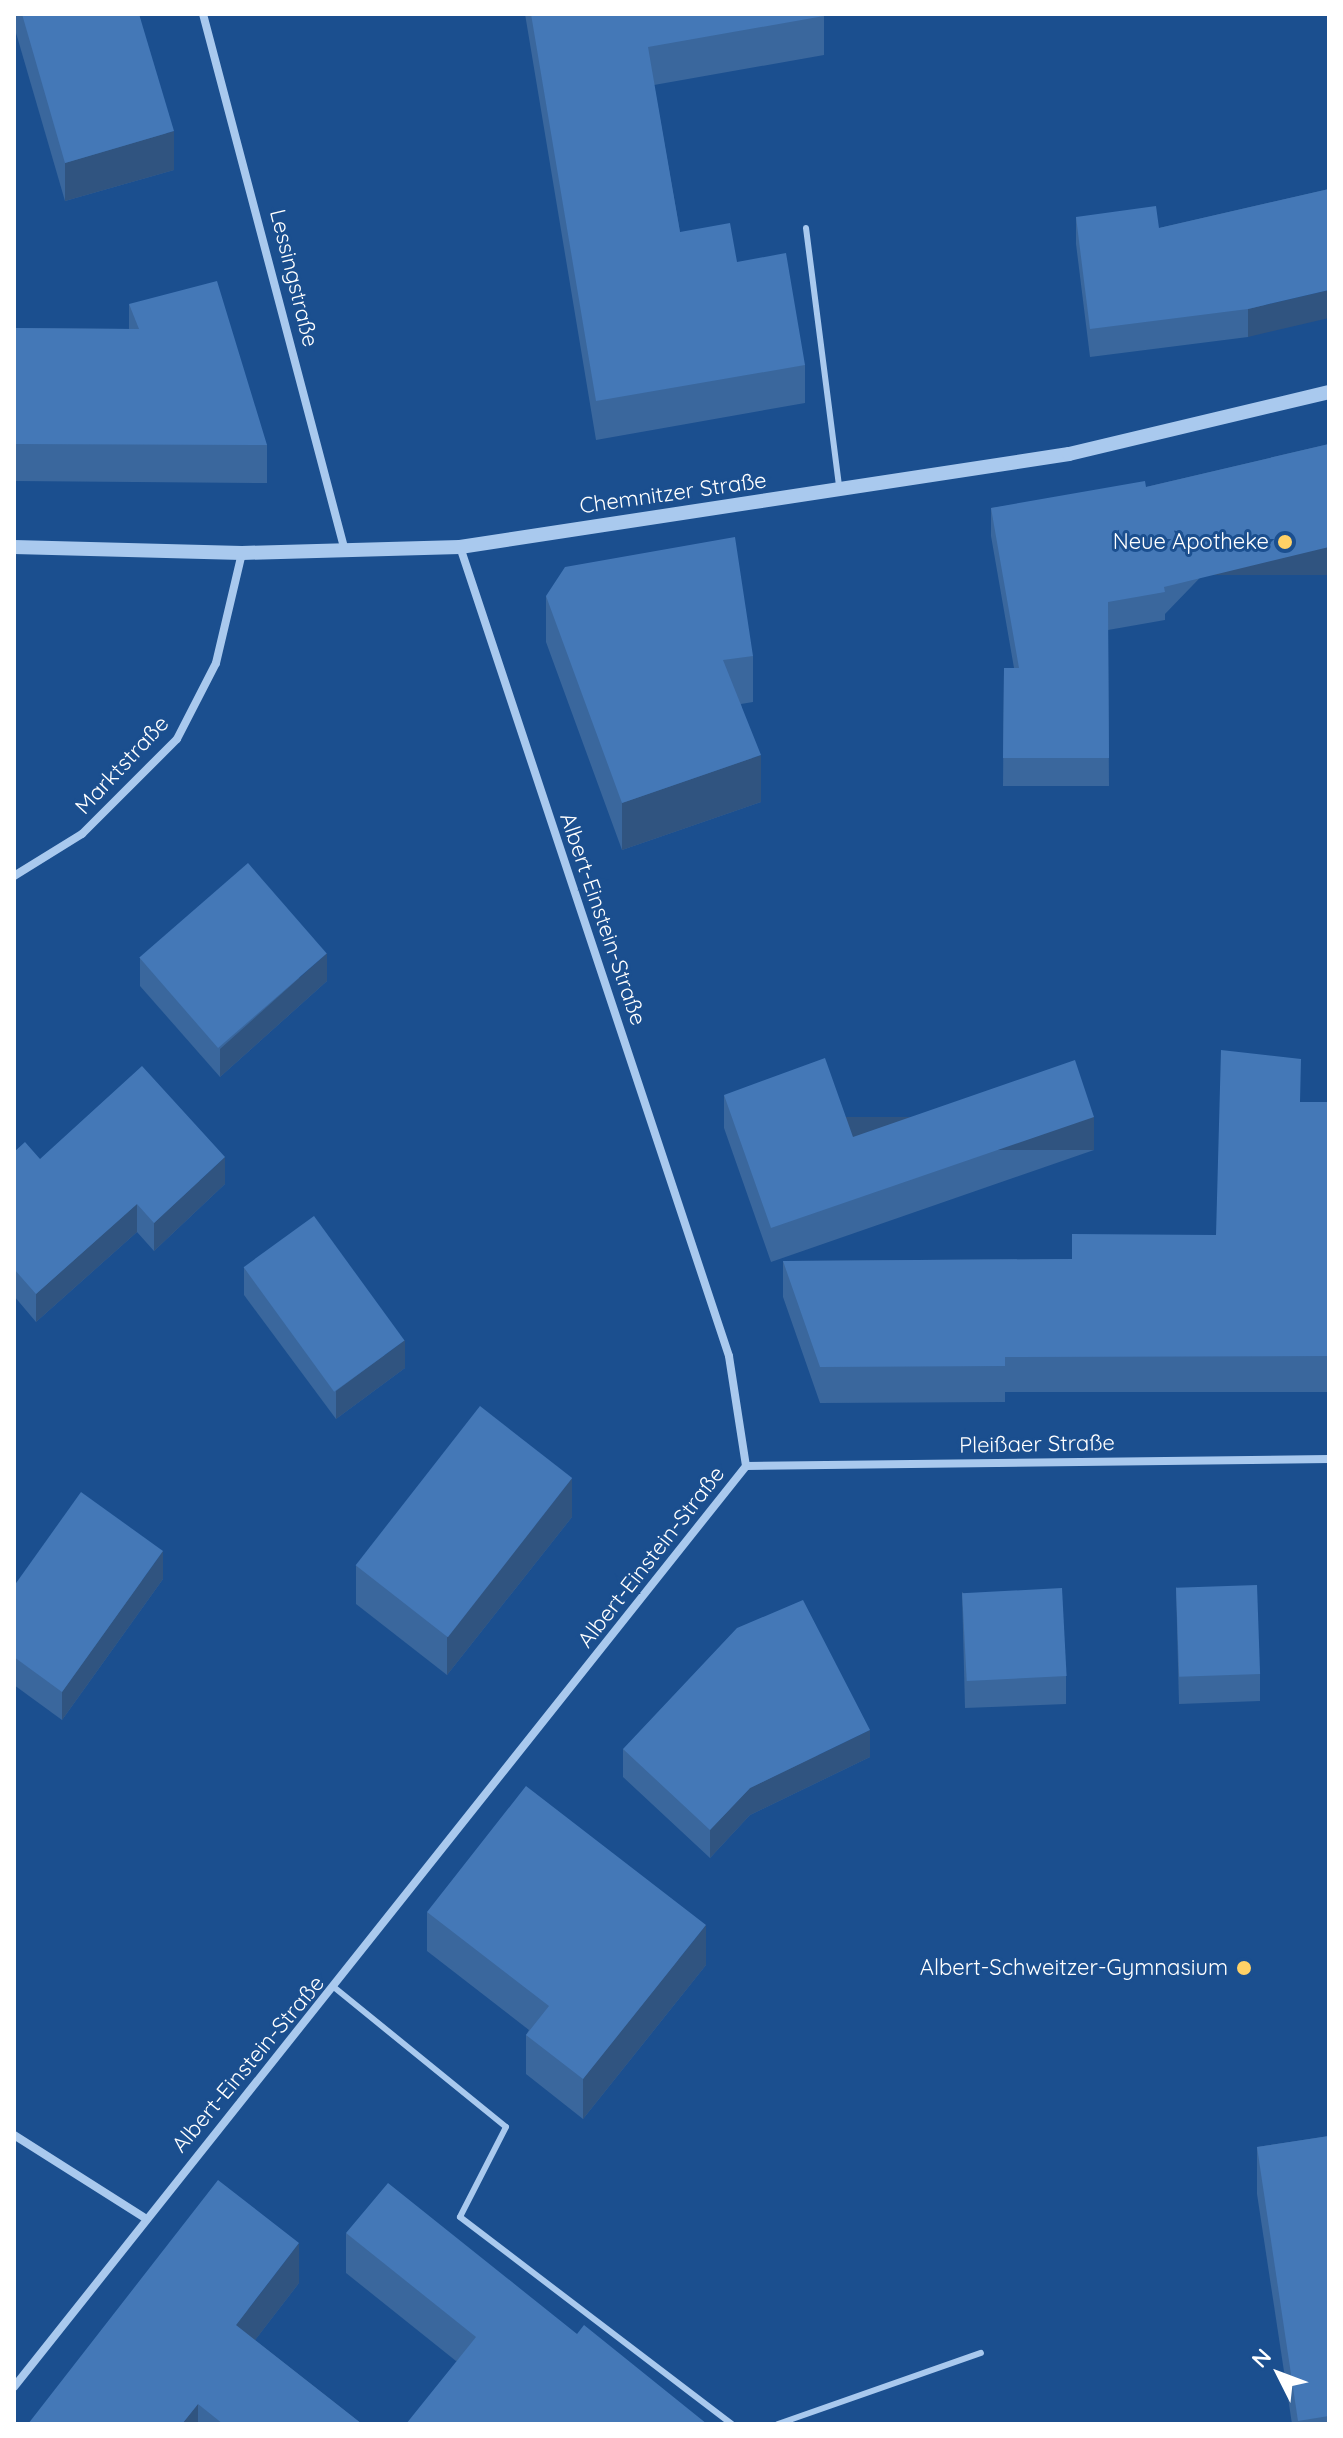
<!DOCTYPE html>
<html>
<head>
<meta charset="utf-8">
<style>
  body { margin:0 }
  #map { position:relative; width:1343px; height:2438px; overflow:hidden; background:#1b4f8f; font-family:Quicksand,sans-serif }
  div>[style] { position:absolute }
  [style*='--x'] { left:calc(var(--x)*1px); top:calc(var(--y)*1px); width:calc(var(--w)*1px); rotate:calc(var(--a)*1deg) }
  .service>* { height:6px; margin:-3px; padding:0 3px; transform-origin:3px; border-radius:3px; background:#a9c9ee }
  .minor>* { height:8px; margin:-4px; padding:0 4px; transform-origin:4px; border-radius:4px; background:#a9c9ee }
  .tertiary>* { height:14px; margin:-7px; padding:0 7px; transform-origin:7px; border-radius:7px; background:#a9c9ee }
  .wall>* { inset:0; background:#3a679d }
  .shaded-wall>* { inset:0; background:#305480; transform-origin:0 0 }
  .building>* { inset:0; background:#4478b7; transform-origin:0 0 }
  .dots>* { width:22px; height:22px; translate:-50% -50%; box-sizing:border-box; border:4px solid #1b4f8f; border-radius:50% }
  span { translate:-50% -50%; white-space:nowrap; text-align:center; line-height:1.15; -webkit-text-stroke:6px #1b4f8f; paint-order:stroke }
  .street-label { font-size:22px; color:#fff }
  .poi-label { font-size:22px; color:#fff }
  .right { translate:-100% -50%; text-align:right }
  .frame { position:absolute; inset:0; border:16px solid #fff; pointer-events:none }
  .north { position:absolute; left:1239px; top:2334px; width:80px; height:80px; -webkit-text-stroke:6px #1b4f8f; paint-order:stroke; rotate:312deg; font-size:22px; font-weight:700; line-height:32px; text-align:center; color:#fff }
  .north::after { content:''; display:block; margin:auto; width:28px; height:36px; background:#fff; clip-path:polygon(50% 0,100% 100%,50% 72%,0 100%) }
</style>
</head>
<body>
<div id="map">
  <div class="service">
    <div style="--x:806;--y:228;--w:261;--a:82.7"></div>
    <div style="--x:335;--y:1988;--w:220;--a:39.1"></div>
    <div style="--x:506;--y:2127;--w:101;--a:117.1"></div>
    <div style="--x:460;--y:2217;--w:342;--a:37.3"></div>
    <div style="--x:778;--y:2424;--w:215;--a:-19.3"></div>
  </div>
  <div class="minor">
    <div style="--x:203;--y:14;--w:555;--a:75.19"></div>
    <div style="--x:14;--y:876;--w:80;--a:-31.7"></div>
    <div style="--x:82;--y:834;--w:134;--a:-45"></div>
    <div style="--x:177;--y:739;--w:85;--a:-62.8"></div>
    <div style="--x:216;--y:663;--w:113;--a:-76.7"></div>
    <div style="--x:746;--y:1466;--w:583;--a:-0.69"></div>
    <div style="--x:14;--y:2135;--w:153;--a:32.4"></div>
    <div style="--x:14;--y:2387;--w:1176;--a:-51.52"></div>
    <div style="--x:746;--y:1466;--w:111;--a:-98.8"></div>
    <div style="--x:729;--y:1356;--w:853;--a:-108.39"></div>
  </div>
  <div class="tertiary">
    <div style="--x:14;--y:547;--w:228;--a:1.5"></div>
    <div style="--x:242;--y:553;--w:218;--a:-1.6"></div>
    <div style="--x:460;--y:547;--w:616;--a:-8.68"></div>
    <div style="--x:1069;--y:454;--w:267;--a:-13.4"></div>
  </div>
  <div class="wall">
    <div style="clip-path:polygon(14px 14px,139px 14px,174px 170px,65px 201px,14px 26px)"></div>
    <div style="clip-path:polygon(525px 14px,824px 14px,824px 55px,654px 85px,680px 232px,737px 262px,805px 365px,805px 403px,596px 440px)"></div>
    <div style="clip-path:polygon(1329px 189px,1248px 337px,1090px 357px,1076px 244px,1076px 217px,1159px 228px)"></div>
    <div style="clip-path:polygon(129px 304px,267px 445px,267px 483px,14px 481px,14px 328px,129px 329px)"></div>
    <div style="clip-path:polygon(1329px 444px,1165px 614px,1165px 620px,1108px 630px,1109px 786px,1003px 786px,1004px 668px,1014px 668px,991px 536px,991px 508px,1146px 487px)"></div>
    <div style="clip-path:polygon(546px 596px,753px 656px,753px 702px,741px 704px,761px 802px,622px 850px,546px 642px)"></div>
    <div style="clip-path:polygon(140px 958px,327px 981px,220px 1077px,140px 986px)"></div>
    <div style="clip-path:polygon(724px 1095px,853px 1137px,1094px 1150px,771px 1262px,724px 1128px)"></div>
    <div style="clip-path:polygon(1301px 1102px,1329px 1102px,1329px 1392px,1005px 1392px,1005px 1402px,820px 1403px,783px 1297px,783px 1261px,1072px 1259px,1216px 1235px)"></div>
    <div style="clip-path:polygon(14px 1152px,40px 1159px,225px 1184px,154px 1251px,137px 1232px,36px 1322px,14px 1296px)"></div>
    <div style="clip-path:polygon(244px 1267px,405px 1368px,336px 1419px,244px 1295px)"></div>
    <div style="clip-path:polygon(572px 1517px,447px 1675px,356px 1604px,356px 1566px)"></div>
    <div style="clip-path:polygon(163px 1579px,62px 1720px,14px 1685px,14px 1586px)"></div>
    <div style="clip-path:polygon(1176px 1587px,1260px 1674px,1260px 1701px,1179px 1704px)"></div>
    <div style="clip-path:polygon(962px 1592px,1066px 1676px,1066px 1704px,965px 1708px)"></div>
    <div style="clip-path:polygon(623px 1749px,870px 1757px,750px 1815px,710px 1858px,623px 1777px)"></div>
    <div style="clip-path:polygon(427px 1912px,706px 1965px,583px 2119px,526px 2074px,526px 2035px,529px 2030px,427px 1951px)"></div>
    <div style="clip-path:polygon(1329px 2136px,1329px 2424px,1292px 2424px,1257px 2194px,1257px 2147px)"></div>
    <div style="clip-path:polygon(346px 2233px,577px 2334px,456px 2361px,346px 2273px)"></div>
    <div style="clip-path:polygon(299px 2283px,255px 2340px,362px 2424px,28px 2424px)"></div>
  </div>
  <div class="shaded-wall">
    <div style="clip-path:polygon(174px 131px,174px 170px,65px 201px,65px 163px)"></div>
    <div style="clip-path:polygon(1329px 290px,1329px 318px,1248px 337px,1248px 309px)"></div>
    <div style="left:1329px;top:547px;width:28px;height:170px;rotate:90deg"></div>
    <div style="clip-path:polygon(761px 755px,761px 802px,622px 850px,622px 803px)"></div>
    <div style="clip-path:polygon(327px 953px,327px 981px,220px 1077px,220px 1049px)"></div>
    <div style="left:1094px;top:1117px;width:33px;height:342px;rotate:90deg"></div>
    <div style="clip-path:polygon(225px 1157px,225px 1184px,154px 1251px,154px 1223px)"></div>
    <div style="clip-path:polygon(137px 1204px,137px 1232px,36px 1322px,36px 1294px)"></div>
    <div style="clip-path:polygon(405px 1340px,405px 1368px,336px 1419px,336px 1391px)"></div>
    <div style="clip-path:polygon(572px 1478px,572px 1517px,447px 1675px,447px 1637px)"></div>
    <div style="clip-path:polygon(163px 1551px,163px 1579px,62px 1720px,62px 1692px)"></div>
    <div style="clip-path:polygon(870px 1730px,870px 1757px,750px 1815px,710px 1858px,710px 1830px,750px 1788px)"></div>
    <div style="clip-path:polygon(706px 1925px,706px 1965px,583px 2119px,583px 2079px)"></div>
    <div style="clip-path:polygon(299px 2243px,299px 2283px,236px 2365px,236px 2325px)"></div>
    <div style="clip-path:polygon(198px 2404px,198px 2424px,182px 2424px)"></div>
  </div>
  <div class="building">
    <div style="clip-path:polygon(22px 14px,139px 14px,174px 131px,65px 163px)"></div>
    <div style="clip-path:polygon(531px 14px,824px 14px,824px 16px,648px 47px,680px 232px,730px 223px,737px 262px,786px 253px,805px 365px,596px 401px)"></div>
    <div style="clip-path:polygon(1329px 189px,1329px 290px,1248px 309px,1090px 329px,1076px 217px,1156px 206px,1159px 228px)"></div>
    <div style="clip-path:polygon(217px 281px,267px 445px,14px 444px,14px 328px,139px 329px,129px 304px)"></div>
    <div style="clip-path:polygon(1329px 444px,1329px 547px,1164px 587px,1165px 592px,1108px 602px,1109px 758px,1003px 758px,1004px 668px,1019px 668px,991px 508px,1145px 481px,1146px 487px)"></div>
    <div style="clip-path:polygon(735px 537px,753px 656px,723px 660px,761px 755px,622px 803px,546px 596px,565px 567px)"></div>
    <div style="left:248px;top:863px;width:120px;height:144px;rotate:49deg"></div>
    <div style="clip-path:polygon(1221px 1050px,1301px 1059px,1300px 1102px,1329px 1102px,1329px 1356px,1005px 1357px,1005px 1366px,820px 1367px,783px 1261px,1072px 1259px,1072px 1234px,1216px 1235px)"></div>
    <div style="clip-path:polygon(825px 1058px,853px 1137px,1075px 1060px,1094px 1117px,771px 1228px,724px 1095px)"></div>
    <div style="clip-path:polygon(142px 1066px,225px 1157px,154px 1223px,137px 1204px,36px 1294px,14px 1269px,14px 1152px,25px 1142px,40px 1159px)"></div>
    <div style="left:314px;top:1216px;width:154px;height:87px;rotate:54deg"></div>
    <div style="left:480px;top:1406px;width:117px;height:202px;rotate:38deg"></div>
    <div style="clip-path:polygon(81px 1492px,163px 1551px,62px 1692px,14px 1657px,14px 1586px)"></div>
    <div style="left:1257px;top:1585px;width:89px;height:81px;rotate:88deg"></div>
    <div style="left:1062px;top:1588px;width:88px;height:100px;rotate:87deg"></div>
    <div style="clip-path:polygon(803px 1600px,870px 1730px,750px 1788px,710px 1830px,623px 1749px,737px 1628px)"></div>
    <div style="clip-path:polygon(526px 1786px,706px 1925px,583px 2079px,526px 2035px,549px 2006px,427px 1912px)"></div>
    <div style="clip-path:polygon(1329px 2136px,1329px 2416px,1298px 2421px,1257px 2147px)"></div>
    <div style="clip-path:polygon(218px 2180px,299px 2243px,236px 2325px,362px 2424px,223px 2424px,198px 2404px,182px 2424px,28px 2424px)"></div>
    <div style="clip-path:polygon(388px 2183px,577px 2334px,584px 2325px,707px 2424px,406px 2424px,476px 2337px,346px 2233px)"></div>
  </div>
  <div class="dots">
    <div style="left:1285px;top:542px;background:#ffd166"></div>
    <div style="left:1244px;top:1968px;background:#ffd166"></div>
  </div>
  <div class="street-label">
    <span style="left:294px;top:278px;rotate:76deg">Lessingstraße</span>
    <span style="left:673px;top:493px;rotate:-8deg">Chemnitzer Straße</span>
    <span style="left:122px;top:765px;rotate:-47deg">Marktstraße</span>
    <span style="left:603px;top:919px;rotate:71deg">Albert-Einstein-Straße</span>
    <span style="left:1037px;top:1444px;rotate:-1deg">Pleißaer Straße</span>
    <span style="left:651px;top:1557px;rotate:-52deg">Albert-Einstein-Straße</span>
    <span style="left:248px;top:2064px;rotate:-50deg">Albert-Einstein-Straße</span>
  </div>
  <div class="poi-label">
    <span class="right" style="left:1269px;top:542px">Neue Apotheke</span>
    <span class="right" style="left:1228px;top:1968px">Albert-Schweitzer-Gymnasium</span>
  </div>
  <div class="frame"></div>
  <div class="north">N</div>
</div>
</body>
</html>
